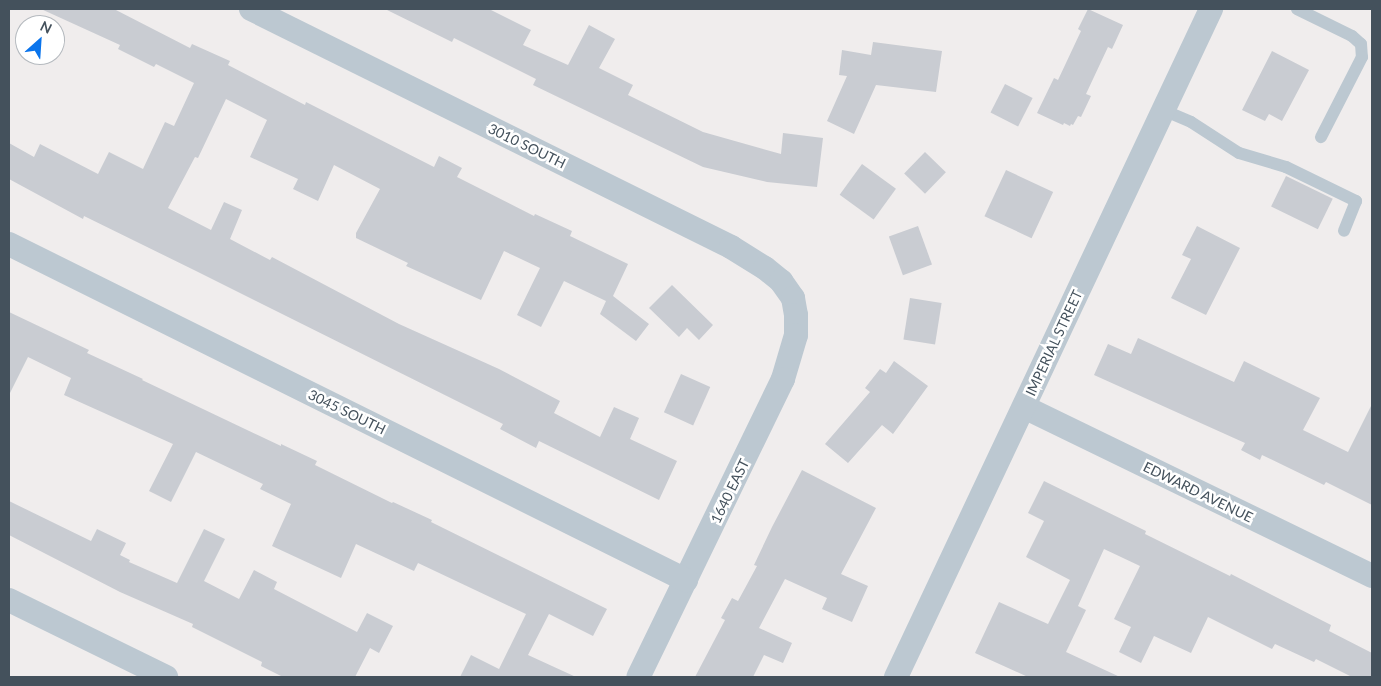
<!DOCTYPE html>
<html>
<head>
<meta charset="utf-8">
<style>
  body { margin:0 }
  #map { position:relative; width:1381px; height:686px; overflow:hidden; background:#f0eded; font-family:Lato,sans-serif }
  div>[style] { position:absolute }
  [style*='--x'] { left:calc(var(--x)*1px); top:calc(var(--y)*1px); width:calc(var(--w)*1px); rotate:calc(var(--a)*1deg) }
  .building>* { inset:0; background:#c9ccd2; transform-origin:0 0 }
  .service>* { height:12px; margin:-6px; padding:0 6px; transform-origin:6px; border-radius:6px; background:#bcc8d1 }
  .minor>* { height:24px; margin:-12px; padding:0 12px; transform-origin:12px; border-radius:12px; background:#bcc8d1 }
  span { translate:-50% -50%; white-space:nowrap; text-align:center; line-height:1.15; -webkit-text-stroke:5px #fff; paint-order:stroke }
  .street-label { font-size:14px; color:#44515c }
  .frame { position:absolute; inset:0; border:10px solid #44515c; pointer-events:none }
  .north { position:absolute; left:15px; top:15px; width:50px; height:50px; box-sizing:border-box; background:#fff; border:1px solid #b4b9be; border-radius:50%; rotate:26deg; font-size:14px; font-weight:700; line-height:20px; text-align:center; color:#44515c }
  .north::after { content:''; display:block; margin:auto; width:18px; height:22px; background:#0a74ec; clip-path:polygon(50% 0,100% 100%,50% 72%,0 100%) }
</style>
</head>
<body>
<div id="map">
  <div class="building">
    <div style="clip-path:polygon(41px 9px,114px 9px,190px 48px,192px 44px,230px 61px,228px 65px,305px 105px,306px 102px,434px 167px,439px 156px,462px 168px,457px 177px,534px 216px,535px 214px,572px 231px,570px 236px,628px 264px,613px 296px,649px 324px,636px 341px,600px 314px,606px 301px,564px 281px,541px 327px,517px 315px,540px 268px,504px 251px,481px 300px,406px 266px,408px 263px,356px 238px,356px 233px,380px 189px,334px 165px,318px 201px,293px 189px,298px 179px,250px 157px,267px 120px,226px 99px,198px 158px,195px 157px,168px 208px,211px 230px,224px 202px,242px 210px,230px 239px,270px 260px,272px 257px,399px 324px,499px 369px,560px 401px,554px 413px,600px 437px,614px 407px,639px 418px,630px 439px,677px 461px,659px 500px,539px 441px,536px 448px,500px 429px,503px 424px,196px 271px,84px 216px,83px 219px,9px 179px,9px 143px,34px 157px,40px 144px,98px 174px,109px 152px,143px 169px,165px 122px,174px 126px,194px 83px,156px 64px,154px 67px,118px 49px,120px 45px)"></div>
    <div style="clip-path:polygon(385px 9px,489px 9px,531px 30px,523px 45px,568px 65px,589px 25px,615px 39px,599px 68px,633px 85px,628px 95px,703px 132px,781px 154px,783px 133px,823px 138px,817px 187px,767px 182px,703px 167px,533px 85px,536px 79px,454px 38px,452px 42px)"></div>
    <div style="clip-path:polygon(1088px 9px,1123px 25px,1112px 49px,1108px 47px,1086px 94px,1091px 96px,1081px 117px,1078px 116px,1073px 125px,1071px 124px,1070px 126px,1064px 123px,1063px 125px,1037px 113px,1054px 78px,1058px 80px,1081px 31px,1078px 29px)"></div>
    <div style="clip-path:polygon(873px 42px,942px 51px,936px 92px,876px 85px,854px 134px,827px 121px,847px 76px,839px 75px,842px 50px,871px 55px)"></div>
    <div style="clip-path:polygon(1272px 51px,1309px 70px,1282px 121px,1269px 114px,1265px 121px,1242px 110px)"></div>
    <div style="left:1005px;top:84px;width:31px;height:32px;rotate:27deg"></div>
    <div style="left:925px;top:152px;width:29px;height:30px;rotate:44deg"></div>
    <div style="left:862px;top:164px;width:42px;height:38px;rotate:36deg"></div>
    <div style="left:1006px;top:170px;width:52px;height:51px;rotate:25deg"></div>
    <div style="left:1286px;top:176px;width:52px;height:34px;rotate:26deg"></div>
    <div style="left:918px;top:226px;width:41px;height:31px;rotate:70deg"></div>
    <div style="clip-path:polygon(1197px 226px,1240px 248px,1206px 315px,1171px 298px,1191px 259px,1182px 255px)"></div>
    <div style="clip-path:polygon(672px 285px,713px 325px,699px 340px,687px 328px,679px 337px,649px 308px)"></div>
    <div style="left:910px;top:298px;width:32px;height:42px;rotate:9deg"></div>
    <div style="clip-path:polygon(9px 312px,89px 350px,87px 353px,143px 379px,142px 380px,281px 446px,281px 444px,317px 461px,315px 465px,392px 503px,393px 502px,432px 520px,431px 522px,607px 609px,593px 636px,549px 614px,528px 655px,576px 677px,460px 677px,471px 655px,499px 669px,526px 614px,418px 563px,414px 571px,356px 544px,341px 578px,272px 546px,291px 504px,260px 489px,263px 484px,196px 452px,171px 502px,149px 491px,173px 444px,64px 395px,71px 378px,28px 357px,9px 395px)"></div>
    <div style="clip-path:polygon(1138px 338px,1234px 382px,1244px 361px,1320px 398px,1303px 430px,1348px 452px,1372px 404px,1372px 505px,1326px 482px,1324px 485px,1262px 455px,1260px 460px,1241px 450px,1245px 443px,1094px 375px,1108px 344px,1131px 354px)"></div>
    <div style="clip-path:polygon(894px 361px,928px 386px,893px 434px,882px 425px,848px 463px,825px 444px,870px 392px,865px 388px,880px 369px,886px 373px)"></div>
    <div style="left:681px;top:374px;width:32px;height:42px;rotate:24deg"></div>
    <div style="clip-path:polygon(802px 470px,876px 508px,841px 574px,868px 586px,852px 622px,822px 609px,827px 598px,785px 579px,759px 628px,792px 643px,783px 663px,764px 655px,753px 677px,695px 677px,725px 620px,721px 618px,732px 598px,738px 601px,757px 566px,754px 565px,772px 527px)"></div>
    <div style="clip-path:polygon(1044px 481px,1146px 531px,1145px 534px,1230px 576px,1231px 574px,1331px 625px,1329px 631px,1372px 653px,1372px 677px,1352px 677px,1316px 659px,1314px 662px,1275px 644px,1272px 649px,1208px 617px,1191px 653px,1154px 636px,1141px 663px,1119px 652px,1131px 627px,1114px 619px,1140px 566px,1104px 549px,1078px 606px,1086px 610px,1066px 652px,1120px 677px,1028px 677px,975px 653px,999px 602px,1048px 624px,1070px 580px,1026px 557px,1044px 521px,1028px 513px)"></div>
    <div style="clip-path:polygon(9px 501px,91px 541px,97px 529px,126px 543px,120px 555px,130px 560px,129px 562px,177px 583px,204px 529px,225px 539px,204px 581px,239px 599px,254px 570px,277px 582px,274px 589px,357px 632px,367px 613px,393px 626px,379px 653px,370px 648px,355px 677px,283px 677px,261px 666px,262px 662px,192px 627px,193px 624px,120px 592px,9px 535px)"></div>
  </div>
  <div class="service">
    <div style="--x:1297;--y:9;--w:61;--a:26.1"></div>
    <div style="--x:1352;--y:36;--w:12;--a:42"></div>
    <div style="--x:1361;--y:44;--w:13;--a:86"></div>
    <div style="--x:1362;--y:57;--w:90;--a:117.1"></div>
    <div style="--x:1163;--y:110;--w:30;--a:23"></div>
    <div style="--x:1191;--y:122;--w:57;--a:32.9"></div>
    <div style="--x:1239;--y:153;--w:49;--a:16.6"></div>
    <div style="--x:1286;--y:167;--w:78;--a:25.9"></div>
    <div style="--x:1356;--y:201;--w:32;--a:112"></div>
  </div>
  <div class="minor">
    <div style="--x:251;--y:9;--w:536;--a:26.37"></div>
    <div style="--x:731;--y:247;--w:40;--a:32"></div>
    <div style="--x:765;--y:268;--w:21;--a:39"></div>
    <div style="--x:781;--y:281;--w:21;--a:55"></div>
    <div style="--x:793;--y:298;--w:17;--a:80"></div>
    <div style="--x:796;--y:315;--w:20;--a:90"></div>
    <div style="--x:796;--y:335;--w:46;--a:106.5"></div>
    <div style="--x:783;--y:379;--w:331;--a:115.9"></div>
    <div style="--x:9;--y:244;--w:756;--a:26.4"></div>
    <div style="--x:1024;--y:407;--w:387;--a:25.9"></div>
    <div style="--x:9;--y:600;--w:175;--a:26.1"></div>
    <div style="--x:896;--y:677;--w:739;--a:-64.75"></div>
  </div>
  <div class="street-label">
    <span style="left:527px;top:146px;rotate:26deg">3010 SOUTH</span>
    <span style="left:1054px;top:343px;rotate:-65deg">IMPERIAL STREET</span>
    <span style="left:347px;top:412px;rotate:26deg">3045 SOUTH</span>
    <span style="left:730px;top:491px;rotate:-64deg">1640 EAST</span>
    <span style="left:1198px;top:492px;rotate:26deg">EDWARD AVENUE</span>
  </div>
  <div class="frame"></div>
  <div class="north">N</div>
</div>
</body>
</html>
